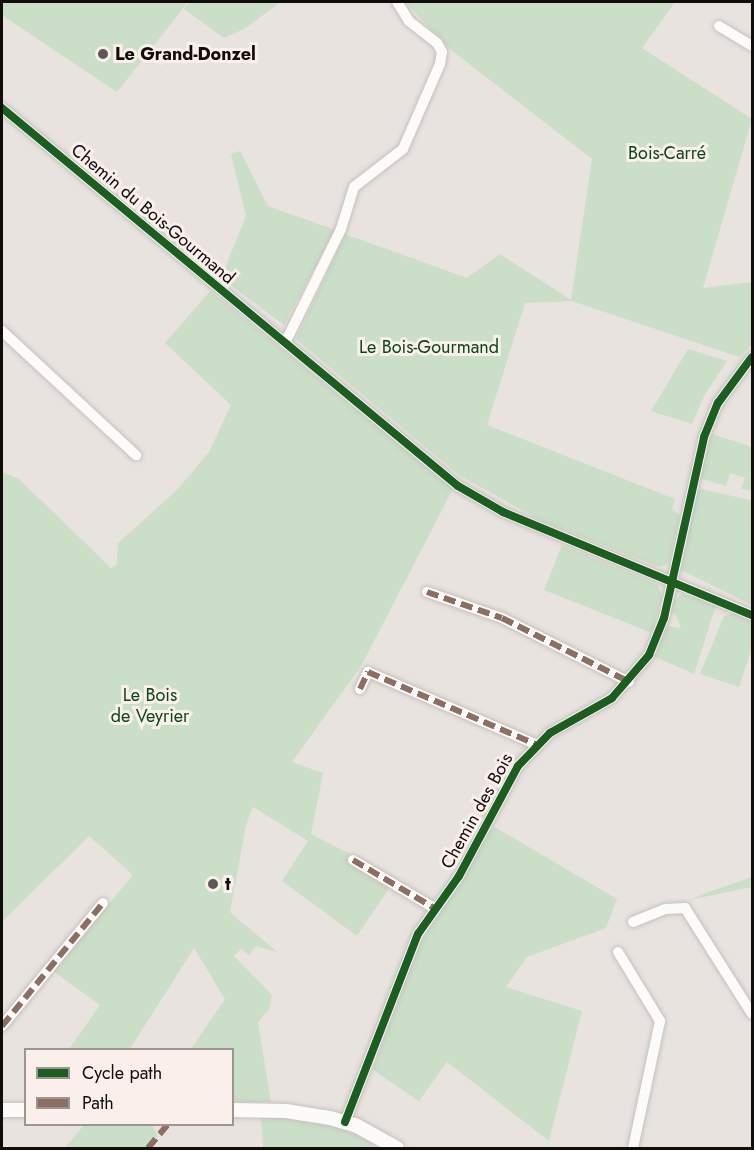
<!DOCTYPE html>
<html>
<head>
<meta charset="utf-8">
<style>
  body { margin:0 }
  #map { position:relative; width:754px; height:1150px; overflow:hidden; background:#e9e3e0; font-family:Jost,sans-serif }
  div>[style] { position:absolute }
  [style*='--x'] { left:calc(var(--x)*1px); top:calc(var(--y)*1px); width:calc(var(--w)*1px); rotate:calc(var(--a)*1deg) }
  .green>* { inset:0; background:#cadec8 }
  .roads { filter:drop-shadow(0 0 2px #c5c1be) drop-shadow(0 0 2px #c5c1be) }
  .minor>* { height:10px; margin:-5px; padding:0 5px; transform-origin:5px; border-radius:5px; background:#fcfbfa }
  .tertiary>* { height:14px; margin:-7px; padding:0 7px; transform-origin:7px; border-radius:7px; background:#fcfbfa }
  .quiet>* { height:6px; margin-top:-3px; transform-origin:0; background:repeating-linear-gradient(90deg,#8d6e63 0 12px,transparent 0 18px) }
  .cycleway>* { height:8px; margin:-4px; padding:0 4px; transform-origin:4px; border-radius:4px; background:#1b5e20 }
  .dots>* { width:16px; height:16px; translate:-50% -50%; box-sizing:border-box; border:3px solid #faefea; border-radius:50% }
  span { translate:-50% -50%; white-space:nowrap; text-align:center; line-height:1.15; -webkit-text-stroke:6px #faefea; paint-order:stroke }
  .poi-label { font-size:18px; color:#100d0b; font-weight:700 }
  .left { translate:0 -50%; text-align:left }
  .park-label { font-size:18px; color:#0a4718 }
  .street-label { font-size:18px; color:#100d0b }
  .frame { position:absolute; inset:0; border:3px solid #100d0b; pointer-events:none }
  .legend { position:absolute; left:24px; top:1048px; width:210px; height:78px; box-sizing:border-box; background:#faefea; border:2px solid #9c9591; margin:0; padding:8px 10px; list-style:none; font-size:18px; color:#100d0b }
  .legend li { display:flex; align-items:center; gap:12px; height:30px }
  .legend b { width:30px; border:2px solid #9c9591 }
</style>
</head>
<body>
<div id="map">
  <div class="green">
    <div style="clip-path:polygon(2px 2px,188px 2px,117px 92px,2px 15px)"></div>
    <div style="clip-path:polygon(190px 2px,280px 2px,246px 28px,224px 38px,184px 9px)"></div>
    <div style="clip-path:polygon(405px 2px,675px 2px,642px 48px,752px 119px,703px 288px,752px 282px,752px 345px,739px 357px,572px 301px,525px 303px,487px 425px,675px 499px,672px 509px,680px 515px,669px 562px,665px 565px,659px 567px,542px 521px,459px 475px,296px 339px,345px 234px,467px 278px,500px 254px,571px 300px,592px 159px,450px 49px)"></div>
    <div style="clip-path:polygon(240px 151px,268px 206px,335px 230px,284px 325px,221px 278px,246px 216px,231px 154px)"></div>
    <div style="clip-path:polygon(210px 291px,453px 489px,361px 666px,292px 762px,323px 773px,311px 834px,352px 855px,349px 861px,390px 887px,357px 936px,282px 881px,308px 841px,253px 807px,246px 825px,230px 912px,277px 952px,256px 946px,249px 955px,241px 949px,234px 956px,272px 995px,269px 1010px,258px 1022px,271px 1102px,233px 1102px,232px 1050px,191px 1049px,225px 999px,194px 948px,130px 1049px,69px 1049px,100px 1005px,53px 971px,133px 875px,89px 836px,2px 922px,2px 472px,19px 479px,111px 568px,117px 564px,118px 543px,177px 490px,209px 452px,231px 405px,165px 343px)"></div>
    <div style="clip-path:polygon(688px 349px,727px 361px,704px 396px,692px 424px,651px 411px)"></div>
    <div style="clip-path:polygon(712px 434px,752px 447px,752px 491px,741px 489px,745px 478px,730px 473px,726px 486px,699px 478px)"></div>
    <div style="clip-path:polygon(701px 489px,750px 500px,752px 496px,752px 605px,681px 570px,696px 490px)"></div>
    <div style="clip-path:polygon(562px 545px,658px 585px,662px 595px,652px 633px,544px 590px)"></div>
    <div style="clip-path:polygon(683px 594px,716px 605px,694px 674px,653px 656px,666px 626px,681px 628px,675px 614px,670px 613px,674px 599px)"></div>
    <div style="clip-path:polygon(733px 613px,752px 622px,752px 648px,739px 687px,700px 674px,724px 616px)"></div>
    <div style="clip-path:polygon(493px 826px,617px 899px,606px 928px,527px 957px,506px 987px,582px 1011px,549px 1141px,447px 1062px,419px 1101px,373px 1070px,416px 950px)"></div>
    <div style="clip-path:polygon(752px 877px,752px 887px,689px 900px,703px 894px)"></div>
    <div style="clip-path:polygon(261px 1116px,324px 1121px,359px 1133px,372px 1141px,372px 1148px,263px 1148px)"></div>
    <div style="clip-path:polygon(84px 1125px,152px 1125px,158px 1136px,148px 1148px,65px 1148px)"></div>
  </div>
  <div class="roads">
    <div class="minor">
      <div style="--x:719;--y:26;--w:39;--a:31"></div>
      <div style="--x:2;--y:108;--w:592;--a:39.66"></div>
      <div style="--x:458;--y:486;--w:52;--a:30"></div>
      <div style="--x:503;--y:512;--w:269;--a:22.5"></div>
      <div style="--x:2;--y:331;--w:183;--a:42.8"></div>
      <div style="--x:285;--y:343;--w:127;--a:-63.8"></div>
      <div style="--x:341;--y:229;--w:44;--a:-72.8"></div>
      <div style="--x:354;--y:187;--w:62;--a:-37.8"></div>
      <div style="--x:403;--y:149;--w:93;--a:-66.5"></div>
      <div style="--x:440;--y:64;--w:12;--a:-81"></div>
      <div style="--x:442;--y:52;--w:10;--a:-119"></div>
      <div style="--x:437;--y:43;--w:36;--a:-142"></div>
      <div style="--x:409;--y:21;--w:22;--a:-122"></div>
      <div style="--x:427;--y:592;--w:79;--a:19.1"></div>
      <div style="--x:502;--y:618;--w:142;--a:26.7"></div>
      <div style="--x:360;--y:689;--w:19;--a:-65"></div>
      <div style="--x:368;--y:672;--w:182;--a:23.3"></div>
      <div style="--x:353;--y:860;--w:96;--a:30.6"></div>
      <div style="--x:633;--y:922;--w:35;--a:-22"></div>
      <div style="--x:666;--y:909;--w:19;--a:-3"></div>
      <div style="--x:685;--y:908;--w:125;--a:57.7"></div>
      <div style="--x:618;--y:952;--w:81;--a:58.7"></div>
      <div style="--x:660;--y:1021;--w:130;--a:102"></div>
      <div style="--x:2;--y:1026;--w:159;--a:-50.6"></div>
      <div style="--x:345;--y:1122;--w:202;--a:-68.8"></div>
      <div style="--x:418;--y:934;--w:71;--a:-54.7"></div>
      <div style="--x:459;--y:876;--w:125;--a:-61.8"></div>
      <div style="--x:518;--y:766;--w:46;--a:-45.9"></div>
      <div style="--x:550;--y:733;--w:71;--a:-29.4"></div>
      <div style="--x:612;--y:698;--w:57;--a:-49.3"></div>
      <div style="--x:649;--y:655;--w:40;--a:-68"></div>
      <div style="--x:664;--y:618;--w:185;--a:-77.5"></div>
      <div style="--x:704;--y:437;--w:37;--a:-68"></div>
      <div style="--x:718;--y:403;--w:57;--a:-53.5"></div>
    </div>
    <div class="tertiary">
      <div style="--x:2;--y:1110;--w:24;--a:0"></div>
      <div style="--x:232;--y:1110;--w:54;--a:1.1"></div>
      <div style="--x:286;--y:1111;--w:45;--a:9"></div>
      <div style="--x:330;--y:1118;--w:26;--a:16"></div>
      <div style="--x:355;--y:1125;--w:48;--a:28.7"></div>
    </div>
  </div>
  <div class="quiet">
    <div style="--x:427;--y:592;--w:79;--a:19.1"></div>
    <div style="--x:502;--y:618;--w:142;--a:26.7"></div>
    <div style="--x:360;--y:689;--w:19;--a:-65"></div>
    <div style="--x:368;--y:672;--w:182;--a:23.3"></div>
    <div style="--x:353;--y:860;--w:96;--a:30.6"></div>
    <div style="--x:2;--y:1026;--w:159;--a:-50.6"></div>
    <div style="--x:148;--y:1148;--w:31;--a:-50"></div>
  </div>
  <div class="cycleway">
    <div style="--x:2;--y:108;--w:592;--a:39.66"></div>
    <div style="--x:458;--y:486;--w:52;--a:30"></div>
    <div style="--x:503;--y:512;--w:269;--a:22.5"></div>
    <div style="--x:345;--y:1122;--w:202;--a:-68.8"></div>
    <div style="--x:418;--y:934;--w:71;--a:-54.7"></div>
    <div style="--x:459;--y:876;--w:125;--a:-61.8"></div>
    <div style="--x:518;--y:766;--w:46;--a:-45.9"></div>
    <div style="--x:550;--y:733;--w:71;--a:-29.4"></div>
    <div style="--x:612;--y:698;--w:57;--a:-49.3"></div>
    <div style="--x:649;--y:655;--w:40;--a:-68"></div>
    <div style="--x:664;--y:618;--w:185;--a:-77.5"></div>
    <div style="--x:704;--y:437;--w:37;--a:-68"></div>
    <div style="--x:718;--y:403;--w:57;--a:-53.5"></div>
  </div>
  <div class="dots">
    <div style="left:103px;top:54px;background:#5c5856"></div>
    <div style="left:213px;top:884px;background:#5c5856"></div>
  </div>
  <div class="poi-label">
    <span class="left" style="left:115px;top:54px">Le Grand-Donzel</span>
    <span class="left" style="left:225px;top:884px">t</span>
  </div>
  <div class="park-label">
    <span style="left:667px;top:153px">Bois-Carré</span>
    <span style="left:429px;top:347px">Le Bois-Gourmand</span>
    <span style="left:150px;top:706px">Le Bois<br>de Veyrier</span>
  </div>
  <div class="street-label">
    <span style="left:153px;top:214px;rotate:40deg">Chemin du Bois-Gourmand</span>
    <span style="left:477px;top:811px;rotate:-61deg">Chemin des Bois</span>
  </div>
  <div class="frame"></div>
  <ul class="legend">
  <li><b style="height:8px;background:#1b5e20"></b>Cycle path</li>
  <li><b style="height:8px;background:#8d6e63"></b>Path</li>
  </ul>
</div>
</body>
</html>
